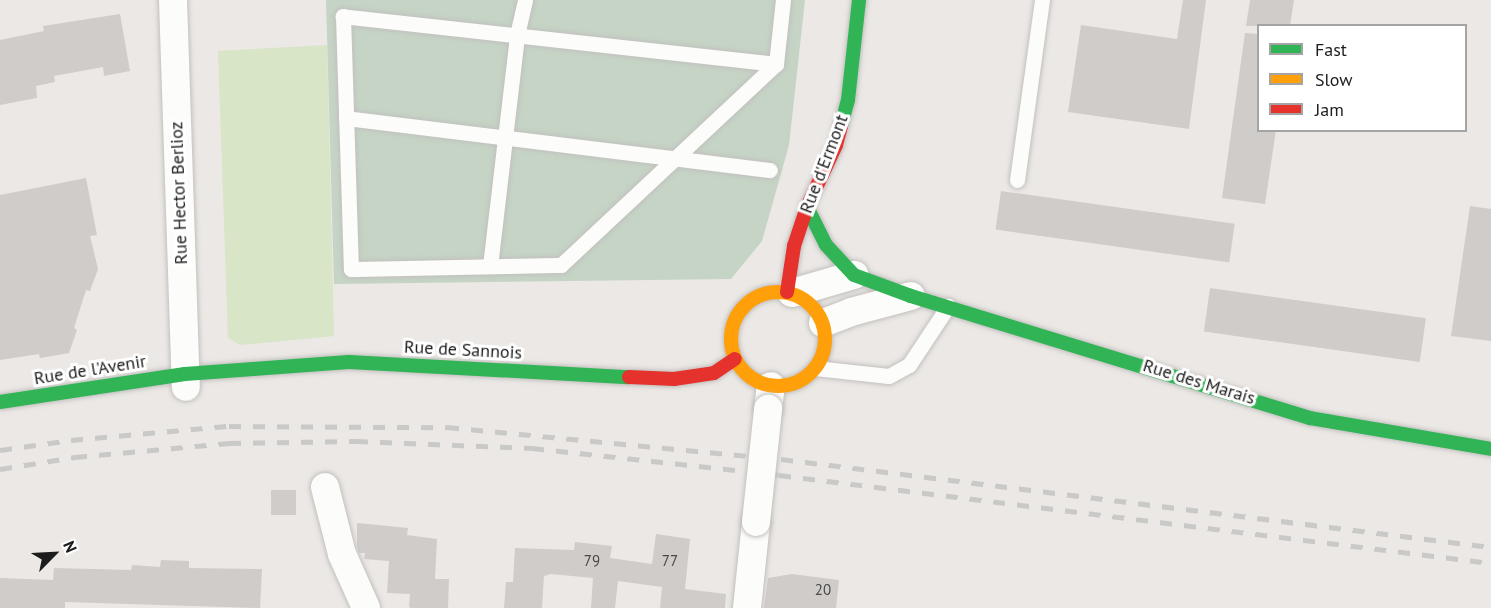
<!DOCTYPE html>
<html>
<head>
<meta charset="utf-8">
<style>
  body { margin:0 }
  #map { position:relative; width:1491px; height:608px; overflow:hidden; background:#ebe8e5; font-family:"PT Sans",sans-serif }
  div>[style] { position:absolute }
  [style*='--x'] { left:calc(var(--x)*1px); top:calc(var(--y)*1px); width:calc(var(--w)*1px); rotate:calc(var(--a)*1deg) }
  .grass>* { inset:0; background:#d8e5c6 }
  .cemetery>* { inset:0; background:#c5d4c5 }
  .building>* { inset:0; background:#d0ccca; transform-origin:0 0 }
  .roads { filter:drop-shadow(0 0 2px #c2c0bf) drop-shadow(0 0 2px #c2c0bf) }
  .lane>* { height:15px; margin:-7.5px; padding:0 7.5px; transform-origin:7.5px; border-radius:7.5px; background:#fcfcfb }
  .street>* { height:28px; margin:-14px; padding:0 14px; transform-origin:14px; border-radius:14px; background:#fcfcfb }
  .fast>* { height:14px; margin:-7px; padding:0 7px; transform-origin:7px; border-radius:7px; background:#30b455 }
  .slow>* { height:14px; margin:-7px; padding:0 7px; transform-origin:7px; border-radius:7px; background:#ff9f0a }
  .slow>.ring { margin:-7px; padding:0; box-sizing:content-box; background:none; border:14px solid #ff9f0a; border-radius:50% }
  .jam>* { height:14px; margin:-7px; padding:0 7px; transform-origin:7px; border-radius:7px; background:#e5322d }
  .rail>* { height:4.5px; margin-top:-2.25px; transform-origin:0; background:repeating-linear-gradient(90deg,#c9c9c8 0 12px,transparent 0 24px) }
  .bridges { filter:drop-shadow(0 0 2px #c2c0bf) drop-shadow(0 0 2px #c2c0bf) }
  .street-bridge>* { height:28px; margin:-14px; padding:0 14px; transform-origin:14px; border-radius:14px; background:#fcfcfb }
  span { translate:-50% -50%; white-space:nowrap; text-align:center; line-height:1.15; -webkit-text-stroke:6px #fff; paint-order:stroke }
  .number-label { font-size:15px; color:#494848 }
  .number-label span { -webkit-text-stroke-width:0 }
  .street-label { font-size:18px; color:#1c1c1c }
  .legend { position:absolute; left:1257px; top:24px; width:210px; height:108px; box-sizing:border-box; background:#fff; border:2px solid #a4a4a4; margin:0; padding:8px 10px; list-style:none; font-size:18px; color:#1c1c1c }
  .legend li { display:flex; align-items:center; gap:12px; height:30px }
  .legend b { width:30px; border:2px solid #a4a4a4 }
  .north { position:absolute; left:24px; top:524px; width:60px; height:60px; -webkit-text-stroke:4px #fff; paint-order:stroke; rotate:66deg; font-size:16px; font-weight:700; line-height:24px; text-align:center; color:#1c1c1c }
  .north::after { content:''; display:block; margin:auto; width:21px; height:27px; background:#1c1c1c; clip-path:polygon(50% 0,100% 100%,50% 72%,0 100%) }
</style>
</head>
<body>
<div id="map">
  <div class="grass">
    <div style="clip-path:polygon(327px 45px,334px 336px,240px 345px,228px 338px,218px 51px)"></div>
  </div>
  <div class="cemetery">
    <div style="clip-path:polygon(326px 0,805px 0,789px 145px,762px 241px,731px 279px,334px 284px)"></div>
  </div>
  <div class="building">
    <div style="clip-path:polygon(1183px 0,1206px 0,1189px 129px,1068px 112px,1081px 25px,1177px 39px)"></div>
    <div style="clip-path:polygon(1250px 0,1294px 0,1290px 26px,1246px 26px)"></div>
    <div style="clip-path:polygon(120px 14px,130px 71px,104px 76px,103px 67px,54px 76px,55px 82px,36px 86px,37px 98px,0 105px,0 40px,44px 31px,43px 26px)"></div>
    <div style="clip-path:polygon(1245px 33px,1258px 34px,1258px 130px,1276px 130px,1265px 204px,1222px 198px)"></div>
    <div style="clip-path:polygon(86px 178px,97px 235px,90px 236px,98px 269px,90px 291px,86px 290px,74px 328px,77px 330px,69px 353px,40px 358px,39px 354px,0 360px,0 195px)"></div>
    <div style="left:1001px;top:191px;width:236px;height:39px;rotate:8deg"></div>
    <div style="clip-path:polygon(1470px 206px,1491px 209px,1491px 341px,1451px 336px)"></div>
    <div style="left:1210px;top:288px;width:218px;height:44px;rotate:8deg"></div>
    <div style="left:271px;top:490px;width:25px;height:25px"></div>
    <div style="clip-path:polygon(357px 523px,408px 528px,407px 535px,437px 539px,435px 579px,449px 579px,448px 608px,411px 608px,409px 607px,410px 594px,387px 593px,389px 561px,364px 559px,365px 553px,359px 553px,357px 545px)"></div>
    <div style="clip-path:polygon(656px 534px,690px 539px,685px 589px,726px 594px,725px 608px,660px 608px,662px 587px,618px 581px,615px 608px,591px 608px,593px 578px,551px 574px,544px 576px,542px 608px,504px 608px,506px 582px,513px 582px,515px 548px,574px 550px,575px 542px,612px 546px,610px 558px,652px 564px)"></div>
    <div style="clip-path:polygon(161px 560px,189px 561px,189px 568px,262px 569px,260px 608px,65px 602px,65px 608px,0 608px,0 578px,53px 580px,54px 568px,131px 570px,132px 565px,160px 567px)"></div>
    <div style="clip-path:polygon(792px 574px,839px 580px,836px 608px,764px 608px,768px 578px)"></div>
  </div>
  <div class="roads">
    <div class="lane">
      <div style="--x:776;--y:64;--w:436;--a:-173.7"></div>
      <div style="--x:343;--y:16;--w:253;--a:88.2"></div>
      <div style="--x:351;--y:269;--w:210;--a:-1.1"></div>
      <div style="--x:561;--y:265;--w:294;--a:-43.1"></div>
      <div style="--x:776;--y:64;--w:64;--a:-83.8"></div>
      <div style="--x:346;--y:118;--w:427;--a:7"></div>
      <div style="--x:1017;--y:180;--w:182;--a:-82.1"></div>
      <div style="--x:490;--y:266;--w:233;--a:-83.3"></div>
      <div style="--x:517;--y:35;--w:36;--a:-77"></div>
      <div style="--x:815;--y:368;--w:74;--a:6.2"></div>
      <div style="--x:889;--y:376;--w:23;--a:-29"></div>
      <div style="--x:909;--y:365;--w:71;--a:-56.5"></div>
    </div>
    <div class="street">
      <div style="--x:173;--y:0;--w:387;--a:88.1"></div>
      <div style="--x:792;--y:293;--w:65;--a:-16.2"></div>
      <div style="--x:823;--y:323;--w:30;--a:-21"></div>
      <div style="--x:851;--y:312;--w:62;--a:-14.9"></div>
      <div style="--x:768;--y:409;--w:23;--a:-83"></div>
      <div style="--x:325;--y:487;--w:69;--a:75.8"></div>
      <div style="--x:342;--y:554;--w:59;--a:66"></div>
      <div style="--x:747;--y:608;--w:86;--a:-84"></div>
    </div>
    <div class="fast">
      <div style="--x:841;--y:126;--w:27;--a:-75"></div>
      <div style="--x:848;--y:100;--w:101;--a:-83.7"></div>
      <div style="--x:807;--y:207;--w:42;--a:63.4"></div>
      <div style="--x:826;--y:245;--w:41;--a:47"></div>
      <div style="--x:854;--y:275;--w:61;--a:20.2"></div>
      <div style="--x:911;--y:296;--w:417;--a:17"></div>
      <div style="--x:1310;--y:418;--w:184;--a:9.7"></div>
      <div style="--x:0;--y:402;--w:187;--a:-8.6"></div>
      <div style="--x:185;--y:374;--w:164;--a:-4.2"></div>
      <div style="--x:349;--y:362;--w:280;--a:3.1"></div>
    </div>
    <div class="slow">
      <div class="ring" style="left:731px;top:292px;width:80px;height:80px"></div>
    </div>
    <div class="jam">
      <div style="--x:787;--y:292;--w:47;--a:-81.3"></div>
      <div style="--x:794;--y:246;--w:41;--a:-71.6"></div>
      <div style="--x:807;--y:207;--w:68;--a:-64.9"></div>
      <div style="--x:836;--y:145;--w:20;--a:-75"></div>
      <div style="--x:629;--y:377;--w:45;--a:2.5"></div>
      <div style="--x:674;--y:379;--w:40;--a:-8.5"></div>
      <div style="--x:714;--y:373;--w:25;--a:-34"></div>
    </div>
  </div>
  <div class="rail">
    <div style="--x:0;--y:450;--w:72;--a:-8"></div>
    <div style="--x:71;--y:440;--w:159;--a:-5.1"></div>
    <div style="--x:229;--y:426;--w:218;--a:0.3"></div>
    <div style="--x:447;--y:427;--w:336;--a:5.5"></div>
    <div style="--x:781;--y:459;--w:715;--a:7.07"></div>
    <div style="--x:0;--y:469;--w:76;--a:-9.1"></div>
    <div style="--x:75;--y:457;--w:155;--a:-5.2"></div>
    <div style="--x:229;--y:443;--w:127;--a:-0.9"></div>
    <div style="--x:356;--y:441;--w:176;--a:2.3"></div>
    <div style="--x:532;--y:448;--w:248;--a:6.2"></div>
    <div style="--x:779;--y:475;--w:717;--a:7.05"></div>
  </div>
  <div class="bridges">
    <div class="street-bridge">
      <div style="--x:756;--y:522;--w:114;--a:-83.9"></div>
    </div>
  </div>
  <div class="number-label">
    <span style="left:592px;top:561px">79</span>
    <span style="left:670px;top:561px">77</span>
    <span style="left:823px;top:590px">20</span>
  </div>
  <div class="street-label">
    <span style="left:824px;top:164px;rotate:-69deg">Rue d'Ermont</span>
    <span style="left:179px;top:193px;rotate:-92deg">Rue Hector Berlioz</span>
    <span style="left:463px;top:350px;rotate:3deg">Rue de Sannois</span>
    <span style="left:90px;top:370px;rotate:-9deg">Rue de l'Avenir</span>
    <span style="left:1199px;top:382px;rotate:17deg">Rue des Marais</span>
  </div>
  <ul class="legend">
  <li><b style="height:8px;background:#30b455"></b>Fast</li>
  <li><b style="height:8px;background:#ff9f0a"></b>Slow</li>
  <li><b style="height:8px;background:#e5322d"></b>Jam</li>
  </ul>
  <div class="north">N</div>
</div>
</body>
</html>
